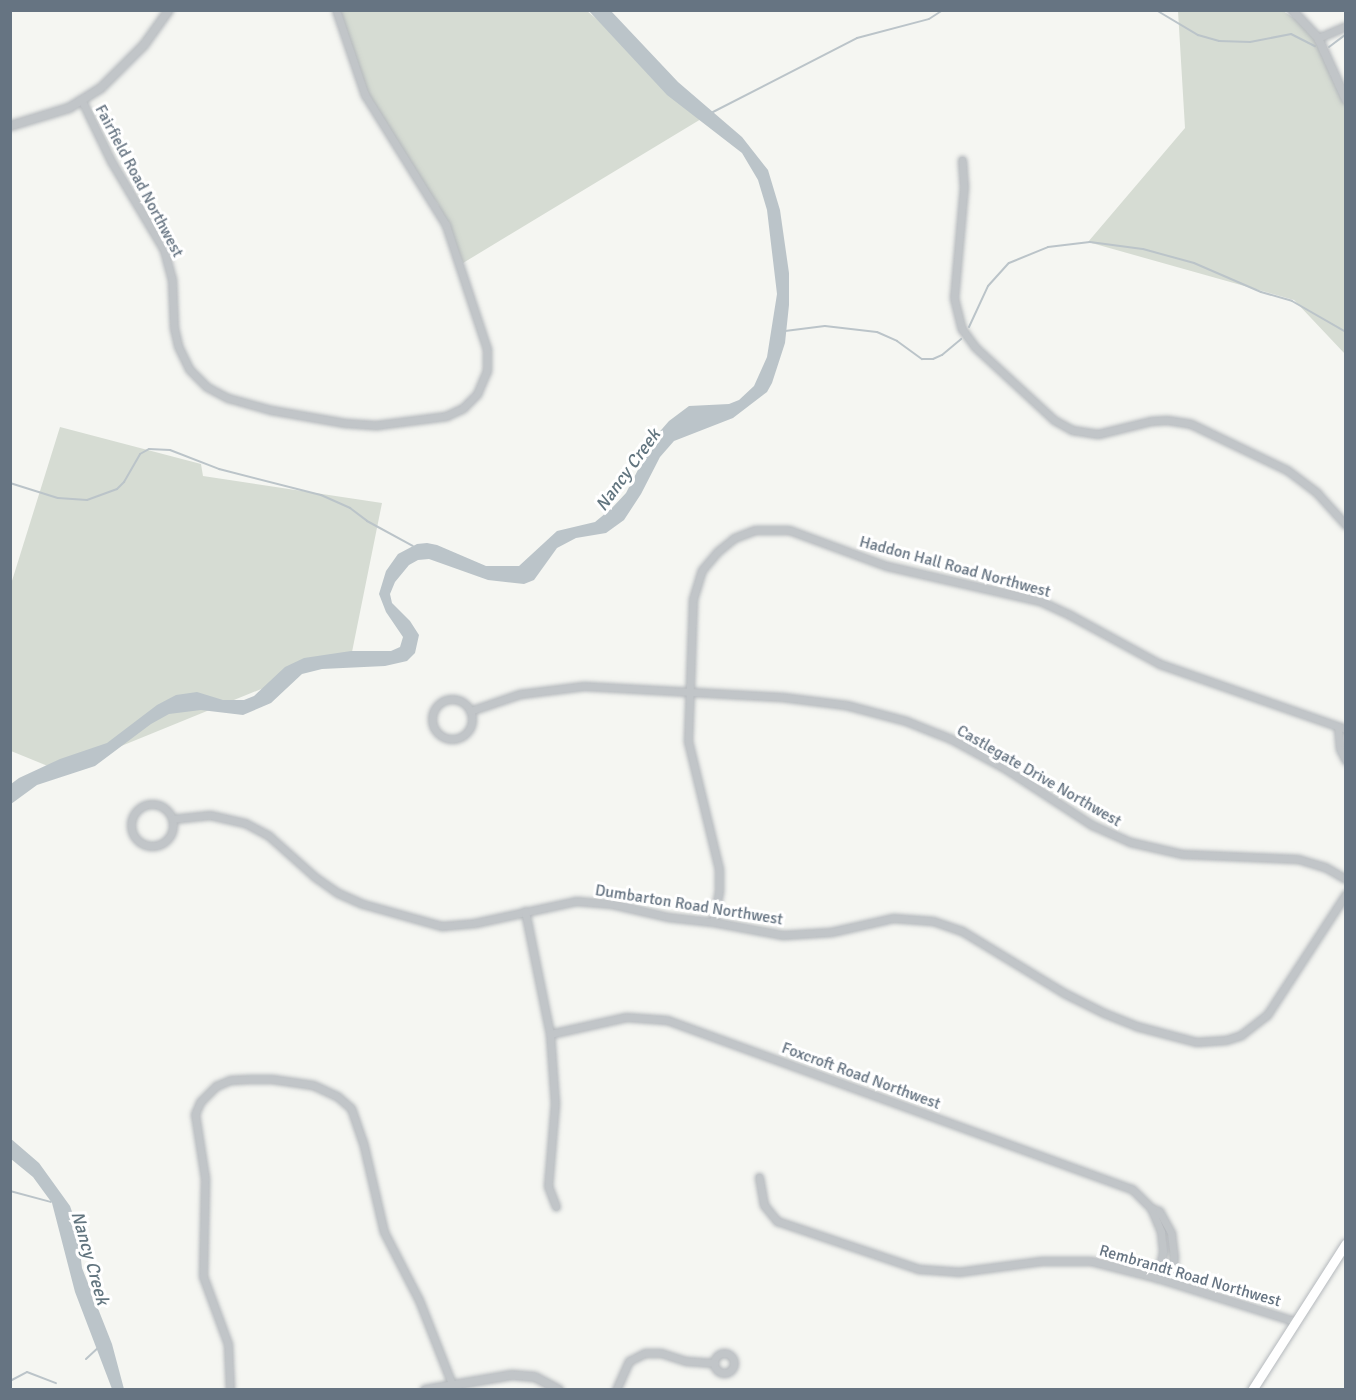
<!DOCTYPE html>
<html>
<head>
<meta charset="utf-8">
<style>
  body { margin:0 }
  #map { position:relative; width:1356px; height:1400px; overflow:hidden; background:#f5f6f2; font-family:Signika,sans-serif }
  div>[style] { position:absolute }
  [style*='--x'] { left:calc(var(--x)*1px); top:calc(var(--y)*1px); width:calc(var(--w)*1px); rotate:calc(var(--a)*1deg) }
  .green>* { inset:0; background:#d6dcd3 }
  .water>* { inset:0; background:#bbc4c9 }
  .stream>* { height:2px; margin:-1px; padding:0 1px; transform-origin:1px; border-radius:1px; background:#bbc4c9 }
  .roads { filter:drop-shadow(0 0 2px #b4b8bc) drop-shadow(0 0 2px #b4b8bc) }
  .minor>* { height:7px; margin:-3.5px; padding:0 3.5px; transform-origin:3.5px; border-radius:3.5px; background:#c1c5c8 }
  .minor>.ring { margin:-3.5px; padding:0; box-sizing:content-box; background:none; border:7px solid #c1c5c8; border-radius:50% }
  .tertiary>* { height:8px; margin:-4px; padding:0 4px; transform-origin:4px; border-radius:4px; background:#c1c5c8 }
  .secondary>* { height:9px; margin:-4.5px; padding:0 4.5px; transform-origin:4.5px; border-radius:4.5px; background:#fff }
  span { translate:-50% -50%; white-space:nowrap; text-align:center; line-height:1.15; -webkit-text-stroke:6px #fff; paint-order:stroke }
  .street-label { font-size:16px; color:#667482 }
  .water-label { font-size:18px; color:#62757f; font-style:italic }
  .frame { position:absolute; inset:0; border:12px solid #667482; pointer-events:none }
</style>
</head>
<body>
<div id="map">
  <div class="green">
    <div style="clip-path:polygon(333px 11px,587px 11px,711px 113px,463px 263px,438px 204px,384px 131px)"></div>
    <div style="clip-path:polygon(1178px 11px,1283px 11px,1311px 29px,1345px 102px,1345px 354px,1294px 300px,1088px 242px,1185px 128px)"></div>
    <div style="clip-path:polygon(60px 427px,201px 464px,203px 476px,382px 503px,352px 652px,60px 771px,11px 751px,11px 584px)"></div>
  </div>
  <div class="water">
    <div style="clip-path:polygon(589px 11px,611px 11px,678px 82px,742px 137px,768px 170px,780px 210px,789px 273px,789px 305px,785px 343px,772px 383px,767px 392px,733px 418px,674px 441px,660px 457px,641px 494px,624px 520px,606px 533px,576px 538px,557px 548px,534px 580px,524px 584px,488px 580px,429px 559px,418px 560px,409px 565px,395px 582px,390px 594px,392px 603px,410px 621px,419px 635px,415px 653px,407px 661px,385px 666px,322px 669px,302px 674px,271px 703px,243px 715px,201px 710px,169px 714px,151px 724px,95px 766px,37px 785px,11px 804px,11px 784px,19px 778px,60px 759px,107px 743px,157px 705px,176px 695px,197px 692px,223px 700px,244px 700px,254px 696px,285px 667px,304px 658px,351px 651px,391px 651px,400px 647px,403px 637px,386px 612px,379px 594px,386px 571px,398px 554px,417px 544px,427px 543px,437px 545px,486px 566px,519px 566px,557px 531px,595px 522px,612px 508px,626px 493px,655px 437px,669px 421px,689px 406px,729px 404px,739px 400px,754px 386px,767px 357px,777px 294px,767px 210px,758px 180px,742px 153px,667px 95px)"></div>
    <div style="clip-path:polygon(10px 1138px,39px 1163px,70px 1206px,77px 1226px,82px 1268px,112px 1344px,124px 1389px,112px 1389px,75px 1292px,52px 1203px,33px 1177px,11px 1159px)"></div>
  </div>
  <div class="stream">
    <div style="--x:1156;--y:10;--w:49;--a:30.8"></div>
    <div style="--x:1198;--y:35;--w:22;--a:16"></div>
    <div style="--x:1219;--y:41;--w:31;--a:2"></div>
    <div style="--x:1250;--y:42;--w:42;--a:-11"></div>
    <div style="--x:1291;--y:34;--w:27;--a:27"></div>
    <div style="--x:1329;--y:47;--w:21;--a:-37"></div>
    <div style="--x:711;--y:113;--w:164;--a:-27.2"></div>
    <div style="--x:857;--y:38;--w:74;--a:-14.8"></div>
    <div style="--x:929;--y:19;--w:17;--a:-33"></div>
    <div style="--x:969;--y:327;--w:45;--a:-65.1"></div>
    <div style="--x:988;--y:286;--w:31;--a:-48"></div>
    <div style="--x:1009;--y:263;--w:42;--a:-22.3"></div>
    <div style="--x:1048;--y:247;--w:42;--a:-6.8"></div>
    <div style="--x:1090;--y:242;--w:53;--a:7.5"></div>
    <div style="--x:1143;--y:249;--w:53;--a:15.4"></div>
    <div style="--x:1194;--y:263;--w:73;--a:23.4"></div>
    <div style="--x:1261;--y:292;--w:32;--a:16"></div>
    <div style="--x:1292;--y:301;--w:62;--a:29.9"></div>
    <div style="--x:785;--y:331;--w:40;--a:-7.1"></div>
    <div style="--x:825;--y:326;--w:52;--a:6.6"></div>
    <div style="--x:877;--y:332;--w:22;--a:24"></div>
    <div style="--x:897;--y:341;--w:31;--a:36"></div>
    <div style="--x:922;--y:359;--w:11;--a:0"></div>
    <div style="--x:933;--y:359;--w:10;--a:-24"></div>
    <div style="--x:942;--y:355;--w:25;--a:-40"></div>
    <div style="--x:10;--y:483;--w:50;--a:17.4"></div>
    <div style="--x:58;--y:498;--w:29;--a:4"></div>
    <div style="--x:87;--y:500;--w:32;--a:-20"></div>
    <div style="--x:117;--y:489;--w:10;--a:-45"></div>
    <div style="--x:124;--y:482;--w:32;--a:-60"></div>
    <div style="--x:140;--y:454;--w:10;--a:-29"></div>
    <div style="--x:149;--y:449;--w:21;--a:3"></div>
    <div style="--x:170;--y:450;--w:53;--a:21.2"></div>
    <div style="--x:219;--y:469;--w:105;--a:14.3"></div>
    <div style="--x:321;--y:495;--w:32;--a:24"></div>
    <div style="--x:350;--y:508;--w:21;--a:37"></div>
    <div style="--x:367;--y:521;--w:52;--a:28.5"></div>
    <div style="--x:10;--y:1191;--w:42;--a:15"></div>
    <div style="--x:86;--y:1359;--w:18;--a:-43"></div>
    <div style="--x:10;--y:1381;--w:19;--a:-28"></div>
    <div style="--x:27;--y:1372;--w:31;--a:21"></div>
  </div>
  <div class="roads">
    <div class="minor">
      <div style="--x:1318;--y:38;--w:30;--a:-23"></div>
      <div style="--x:82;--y:101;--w:67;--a:64.2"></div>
      <div style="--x:111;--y:161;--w:104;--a:59.2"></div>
      <div style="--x:164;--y:250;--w:30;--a:75"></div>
      <div style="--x:172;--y:279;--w:49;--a:87.7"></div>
      <div style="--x:174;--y:328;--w:18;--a:77"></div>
      <div style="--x:178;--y:346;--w:25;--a:64"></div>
      <div style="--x:189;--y:369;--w:25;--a:45"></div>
      <div style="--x:207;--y:387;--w:24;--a:28"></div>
      <div style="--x:228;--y:398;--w:45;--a:15.6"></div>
      <div style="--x:271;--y:410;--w:75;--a:10"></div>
      <div style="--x:345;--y:423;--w:32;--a:4"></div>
      <div style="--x:377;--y:425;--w:70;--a:-7.4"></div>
      <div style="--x:446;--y:416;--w:19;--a:-25"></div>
      <div style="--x:463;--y:408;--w:20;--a:-45"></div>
      <div style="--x:477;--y:394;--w:25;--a:-67"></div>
      <div style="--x:487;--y:371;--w:22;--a:-90"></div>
      <div style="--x:487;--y:349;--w:131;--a:-108.3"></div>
      <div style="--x:446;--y:225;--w:153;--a:-121.9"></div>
      <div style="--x:365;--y:95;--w:90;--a:-108.8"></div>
      <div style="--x:962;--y:160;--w:26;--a:86"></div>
      <div style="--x:964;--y:186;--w:112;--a:95.1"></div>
      <div style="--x:954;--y:298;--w:32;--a:76"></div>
      <div style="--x:962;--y:329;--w:22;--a:54"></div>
      <div style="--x:975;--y:347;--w:108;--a:42.7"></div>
      <div style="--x:1054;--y:420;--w:21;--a:29"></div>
      <div style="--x:1072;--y:430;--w:26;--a:9"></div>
      <div style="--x:1098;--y:434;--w:55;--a:-13.8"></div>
      <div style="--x:1151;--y:421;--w:16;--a:-4"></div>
      <div style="--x:1167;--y:420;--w:24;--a:9"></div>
      <div style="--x:1191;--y:424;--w:106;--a:25.6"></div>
      <div style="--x:1287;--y:470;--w:38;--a:37"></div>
      <div style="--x:1317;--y:493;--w:43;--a:47.8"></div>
      <div class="ring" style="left:432px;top:699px;width:33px;height:33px"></div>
      <div style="--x:470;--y:711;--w:53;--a:-18.8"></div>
      <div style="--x:520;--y:694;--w:64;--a:-7.1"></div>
      <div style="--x:584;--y:686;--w:198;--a:3.2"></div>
      <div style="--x:782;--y:697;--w:64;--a:7.1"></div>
      <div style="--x:846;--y:705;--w:62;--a:14.9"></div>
      <div style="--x:906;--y:721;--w:48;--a:21.8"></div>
      <div style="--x:951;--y:739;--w:63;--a:28.6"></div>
      <div style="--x:1006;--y:769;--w:103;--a:33.1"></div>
      <div style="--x:1092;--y:825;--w:42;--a:24.1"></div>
      <div style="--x:1130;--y:842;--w:53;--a:13"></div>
      <div style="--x:1182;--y:854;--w:116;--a:2.5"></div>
      <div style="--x:1298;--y:859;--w:28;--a:17"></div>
      <div style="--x:1325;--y:867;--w:24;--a:30"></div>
      <div style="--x:1338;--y:727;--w:22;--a:85"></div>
      <div style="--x:1340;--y:749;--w:13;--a:63"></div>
      <div class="ring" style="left:131px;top:804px;width:35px;height:35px"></div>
      <div style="--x:172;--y:819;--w:38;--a:-6"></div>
      <div style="--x:210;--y:815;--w:36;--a:13"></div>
      <div style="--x:245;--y:823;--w:27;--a:28"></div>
      <div style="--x:269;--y:836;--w:62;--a:41.7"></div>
      <div style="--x:315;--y:877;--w:28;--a:35"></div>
      <div style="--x:338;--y:893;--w:27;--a:24"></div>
      <div style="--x:363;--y:904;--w:82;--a:15.6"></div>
      <div style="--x:442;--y:926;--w:33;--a:-5"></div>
      <div style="--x:475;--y:923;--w:103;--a:-12.3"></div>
      <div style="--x:576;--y:901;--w:36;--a:5"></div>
      <div style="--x:612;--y:904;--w:57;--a:13.1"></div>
      <div style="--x:668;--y:917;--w:45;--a:6.3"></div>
      <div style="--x:713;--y:922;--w:71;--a:10.5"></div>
      <div style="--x:783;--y:935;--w:48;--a:-3.6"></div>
      <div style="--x:831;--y:932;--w:64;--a:-12.7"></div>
      <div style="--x:893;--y:918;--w:40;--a:4.3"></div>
      <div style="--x:933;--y:921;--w:31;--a:19"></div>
      <div style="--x:962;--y:931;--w:119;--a:31.3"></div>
      <div style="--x:1064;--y:993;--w:45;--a:26.6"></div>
      <div style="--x:1104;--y:1013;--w:35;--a:22"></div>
      <div style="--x:1136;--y:1026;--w:62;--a:14.9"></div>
      <div style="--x:1196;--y:1042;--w:30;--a:-4"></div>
      <div style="--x:1226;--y:1040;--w:16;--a:-18"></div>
      <div style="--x:1241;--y:1035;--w:33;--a:-38"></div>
      <div style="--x:1267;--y:1015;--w:145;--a:-56.9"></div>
      <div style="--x:525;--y:911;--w:126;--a:78.5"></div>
      <div style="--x:550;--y:1034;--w:69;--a:85.9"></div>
      <div style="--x:555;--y:1103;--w:83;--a:94.8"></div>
      <div style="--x:548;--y:1186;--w:22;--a:69"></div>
      <div style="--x:713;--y:922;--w:32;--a:-79"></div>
      <div style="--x:719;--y:891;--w:22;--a:-90"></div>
      <div style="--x:719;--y:869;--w:132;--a:-103.6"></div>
      <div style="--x:688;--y:741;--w:142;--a:-88"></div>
      <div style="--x:693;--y:599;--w:30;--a:-73"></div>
      <div style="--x:702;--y:570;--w:23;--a:-50"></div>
      <div style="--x:717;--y:552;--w:22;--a:-39"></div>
      <div style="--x:734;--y:538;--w:22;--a:-21"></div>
      <div style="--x:755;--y:530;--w:34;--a:0"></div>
      <div style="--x:789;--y:530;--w:104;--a:20.2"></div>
      <div style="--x:887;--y:566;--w:157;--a:12.9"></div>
      <div style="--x:1040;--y:601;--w:33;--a:25"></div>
      <div style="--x:1070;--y:615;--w:102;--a:28.6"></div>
      <div style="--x:1160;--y:664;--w:197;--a:19.3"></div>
      <div style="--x:550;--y:1034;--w:78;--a:-12.6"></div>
      <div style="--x:626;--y:1017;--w:41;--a:4.2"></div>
      <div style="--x:667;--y:1020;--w:495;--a:20"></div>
      <div style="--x:1132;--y:1189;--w:27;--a:45"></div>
      <div style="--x:1151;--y:1208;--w:26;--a:67"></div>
      <div style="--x:1161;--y:1232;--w:20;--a:84"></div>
      <div style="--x:1163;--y:1252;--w:27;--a:103"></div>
      <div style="--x:759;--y:1177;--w:28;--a:80"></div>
      <div style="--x:764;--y:1205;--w:21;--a:51"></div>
      <div style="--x:777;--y:1221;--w:150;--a:18.7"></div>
      <div style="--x:919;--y:1269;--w:39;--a:4"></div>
      <div style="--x:958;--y:1272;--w:84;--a:-7.5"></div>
      <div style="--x:1041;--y:1261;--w:50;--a:0"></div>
      <div style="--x:1091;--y:1261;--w:68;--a:14.4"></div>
      <div style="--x:1157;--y:1278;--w:144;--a:17.4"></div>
      <div style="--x:1151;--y:1208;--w:9;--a:21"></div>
      <div style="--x:1159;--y:1211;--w:25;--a:61"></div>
      <div style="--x:1171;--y:1233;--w:23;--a:83"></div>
      <div style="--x:1174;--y:1256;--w:26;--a:94"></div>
      <div class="ring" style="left:714px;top:1353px;width:13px;height:13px"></div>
      <div style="--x:230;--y:1390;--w:46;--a:-92.5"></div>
      <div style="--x:228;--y:1344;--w:72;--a:-110.2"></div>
      <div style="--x:203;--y:1276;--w:98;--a:-88.8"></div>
      <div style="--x:205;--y:1178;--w:65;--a:-98.9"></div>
      <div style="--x:195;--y:1114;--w:13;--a:-67"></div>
      <div style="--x:200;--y:1102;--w:23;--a:-45"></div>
      <div style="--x:216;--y:1086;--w:15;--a:-23"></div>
      <div style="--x:230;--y:1080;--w:19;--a:-3"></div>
      <div style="--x:249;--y:1079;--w:23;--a:0"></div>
      <div style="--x:272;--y:1079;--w:41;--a:8.3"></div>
      <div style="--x:313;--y:1085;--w:26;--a:25"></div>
      <div style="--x:337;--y:1096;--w:18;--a:41"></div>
      <div style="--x:351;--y:1108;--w:36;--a:71"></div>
      <div style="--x:363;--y:1142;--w:92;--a:76.9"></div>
      <div style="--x:384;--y:1232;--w:76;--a:62.8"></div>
      <div style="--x:419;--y:1300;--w:90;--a:68.6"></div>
      <div style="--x:616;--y:1390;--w:32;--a:-66"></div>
      <div style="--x:629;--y:1361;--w:18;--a:-27"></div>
      <div style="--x:645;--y:1353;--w:16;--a:0"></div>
      <div style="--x:661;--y:1353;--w:26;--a:18"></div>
      <div style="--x:686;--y:1361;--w:28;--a:4"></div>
    </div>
    <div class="tertiary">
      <div style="--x:1292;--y:10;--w:38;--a:47"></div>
      <div style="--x:1318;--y:38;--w:68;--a:65.7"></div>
      <div style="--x:10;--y:126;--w:62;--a:-17"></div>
      <div style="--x:69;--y:108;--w:38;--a:-32"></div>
      <div style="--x:101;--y:88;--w:61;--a:-45"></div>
      <div style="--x:144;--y:45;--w:43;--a:-54.5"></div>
      <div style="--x:425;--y:1390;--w:88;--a:-9.8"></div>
      <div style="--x:512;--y:1375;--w:23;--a:5"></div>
      <div style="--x:535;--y:1377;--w:27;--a:28"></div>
    </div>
    <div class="secondary">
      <div style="--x:1252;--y:1390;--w:174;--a:-57.4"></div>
    </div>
  </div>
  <div class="street-label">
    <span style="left:139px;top:181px;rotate:62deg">Fairfield Road Northwest</span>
    <span style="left:955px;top:567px;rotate:15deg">Haddon Hall Road Northwest</span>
    <span style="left:1039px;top:776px;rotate:30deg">Castlegate Drive Northwest</span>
    <span style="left:689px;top:905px;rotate:9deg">Dumbarton Road Northwest</span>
    <span style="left:861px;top:1076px;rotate:20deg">Foxcroft Road Northwest</span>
    <span style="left:1190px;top:1276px;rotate:16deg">Rembrandt Road Northwest</span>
  </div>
  <div class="water-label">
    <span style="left:628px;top:470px;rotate:-54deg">Nancy Creek</span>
    <span style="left:90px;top:1258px;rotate:74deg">Nancy Creek</span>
  </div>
  <div class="frame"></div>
</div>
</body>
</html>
